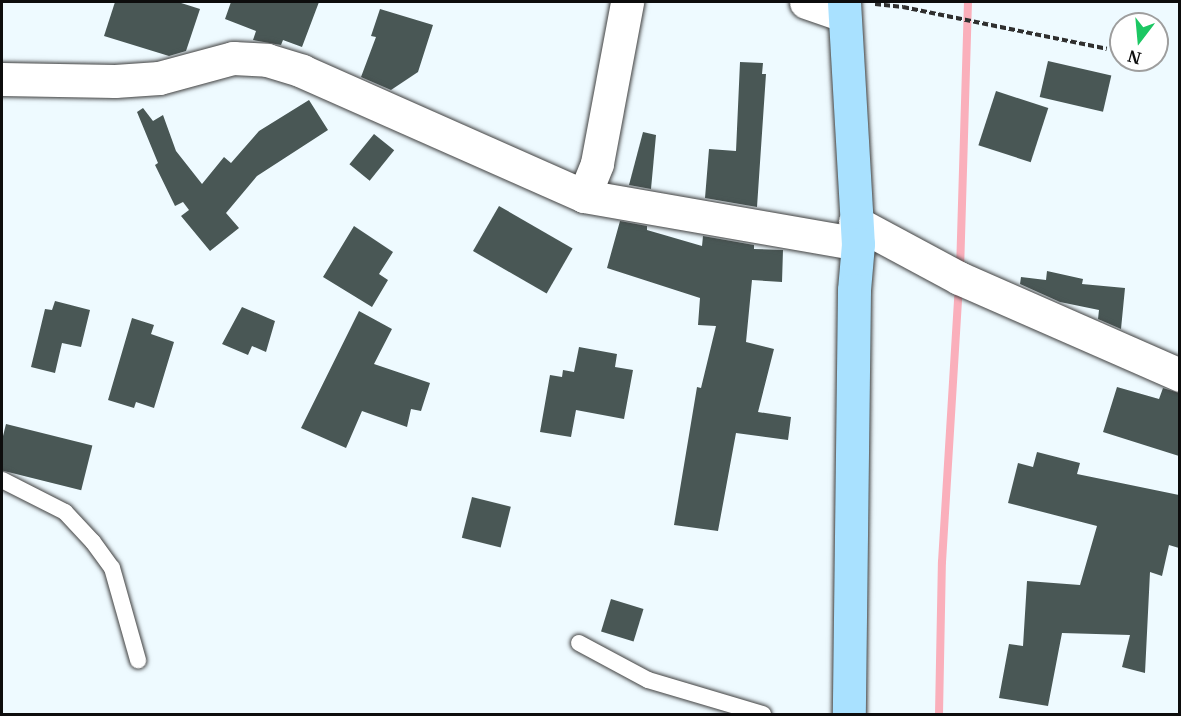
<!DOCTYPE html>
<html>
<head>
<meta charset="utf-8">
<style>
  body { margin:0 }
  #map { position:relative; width:1181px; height:716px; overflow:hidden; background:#eefaff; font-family:Merriweather,serif }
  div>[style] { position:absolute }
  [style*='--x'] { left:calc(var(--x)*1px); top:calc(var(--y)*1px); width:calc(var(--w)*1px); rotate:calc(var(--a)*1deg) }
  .stream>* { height:8px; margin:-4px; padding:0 4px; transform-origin:4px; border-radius:4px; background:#faafbb }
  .building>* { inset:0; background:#495755; transform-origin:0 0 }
  .path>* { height:4px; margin-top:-2px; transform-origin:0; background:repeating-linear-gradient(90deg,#2f2f2f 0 6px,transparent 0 9px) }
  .roads { filter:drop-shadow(0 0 2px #404040) drop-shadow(0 0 2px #404040) }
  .lane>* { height:16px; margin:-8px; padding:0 8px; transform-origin:8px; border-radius:8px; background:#fff }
  .street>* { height:33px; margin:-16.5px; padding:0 16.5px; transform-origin:16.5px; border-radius:16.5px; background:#fff }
  .secondary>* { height:33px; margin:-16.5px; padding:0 16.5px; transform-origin:16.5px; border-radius:16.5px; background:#a9e1ff }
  span { translate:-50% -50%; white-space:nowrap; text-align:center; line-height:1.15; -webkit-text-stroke:6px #fff; paint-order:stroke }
  .frame { position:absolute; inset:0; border:3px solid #0d0d0d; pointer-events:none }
  .north { position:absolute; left:1109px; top:12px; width:60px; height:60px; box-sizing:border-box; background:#fff; border:2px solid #9e9e9e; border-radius:50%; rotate:196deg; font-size:16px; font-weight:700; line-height:24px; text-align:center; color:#0d0d0d }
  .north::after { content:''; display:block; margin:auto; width:21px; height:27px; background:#1cc763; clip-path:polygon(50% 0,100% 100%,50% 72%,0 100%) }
</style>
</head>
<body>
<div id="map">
  <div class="stream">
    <div style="--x:960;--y:271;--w:269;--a:-88.3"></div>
    <div style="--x:939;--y:714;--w:152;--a:-88.9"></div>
    <div style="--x:942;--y:562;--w:277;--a:-86.5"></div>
  </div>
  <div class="building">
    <div style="clip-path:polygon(115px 2px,178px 2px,200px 9px,186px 51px,169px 56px,104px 36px)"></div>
    <div style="clip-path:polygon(231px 2px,319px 2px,302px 47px,283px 40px,281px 45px,253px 40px,256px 31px,225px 19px)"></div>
    <div style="clip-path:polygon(380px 9px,433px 25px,418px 72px,391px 90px,361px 77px,376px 37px,371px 36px)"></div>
    <div style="left:1048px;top:61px;width:65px;height:37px;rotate:13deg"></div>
    <div style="clip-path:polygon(740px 62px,763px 63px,762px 74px,766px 74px,757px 207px,705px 198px,709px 149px,736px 151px)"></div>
    <div style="left:996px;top:91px;width:55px;height:57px;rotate:18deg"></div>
    <div style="clip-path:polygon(309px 100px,328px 130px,257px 176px,226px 213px,239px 228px,210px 251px,181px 216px,189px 210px,183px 202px,175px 206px,155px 165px,158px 163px,137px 112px,143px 108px,153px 121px,163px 115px,176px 151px,202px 184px,224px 157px,231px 163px,259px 131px)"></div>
    <div style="clip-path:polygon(643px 132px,656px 135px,651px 189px,629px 185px)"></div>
    <div style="left:374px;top:134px;width:26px;height:39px;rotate:39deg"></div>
    <div style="left:499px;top:206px;width:85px;height:52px;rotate:30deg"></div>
    <div style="clip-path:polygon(620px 221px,647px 226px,647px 230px,702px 246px,703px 236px,754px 245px,754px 249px,783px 250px,782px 282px,752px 280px,746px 342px,774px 349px,758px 412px,791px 417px,788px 440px,736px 433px,718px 531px,674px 525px,697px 387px,701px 388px,716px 326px,698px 325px,700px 298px,607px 268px)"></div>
    <div style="clip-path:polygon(354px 226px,393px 252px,379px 274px,388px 280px,372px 307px,323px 277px)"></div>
    <div style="clip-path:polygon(1047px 271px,1083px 279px,1082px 284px,1125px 288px,1121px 329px,1098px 319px,1099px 310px,1060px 302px,1020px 284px,1021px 277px,1046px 280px)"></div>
    <div style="clip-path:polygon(55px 301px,90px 310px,81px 347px,62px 343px,55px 373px,31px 367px,45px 309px,52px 310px)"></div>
    <div style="clip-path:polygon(242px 307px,275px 321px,266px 352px,252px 346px,248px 355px,222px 344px)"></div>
    <div style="clip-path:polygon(359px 311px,392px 329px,374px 364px,430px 383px,421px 411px,411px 409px,407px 427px,362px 411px,346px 448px,301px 428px)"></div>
    <div style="clip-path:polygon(132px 318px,154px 325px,151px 334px,174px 342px,154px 408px,136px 402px,134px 408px,108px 400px)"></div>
    <div style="clip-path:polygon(579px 347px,617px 354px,615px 367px,633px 370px,624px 419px,576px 410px,571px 437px,540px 432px,550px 375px,562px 377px,563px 370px,574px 372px)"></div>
    <div style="clip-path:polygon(1117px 387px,1159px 399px,1163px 388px,1179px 393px,1179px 456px,1103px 432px)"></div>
    <div style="left:6px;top:424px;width:89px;height:46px;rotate:14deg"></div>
    <div style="clip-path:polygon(1037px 452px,1080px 463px,1077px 474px,1179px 495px,1179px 548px,1169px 545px,1162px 576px,1150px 572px,1145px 673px,1122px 667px,1130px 635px,1062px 633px,1048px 706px,999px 698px,1009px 644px,1023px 646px,1027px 581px,1080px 585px,1097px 526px,1008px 503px,1018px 463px,1033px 467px)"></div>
    <div style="left:472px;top:497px;width:40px;height:42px;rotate:14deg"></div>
    <div style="left:611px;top:599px;width:34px;height:34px;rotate:17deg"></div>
  </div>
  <div class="path">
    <div style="--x:875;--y:4;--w:28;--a:6"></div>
    <div style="--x:903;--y:7;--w:208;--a:11.6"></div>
  </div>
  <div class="roads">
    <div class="lane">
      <div style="--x:2;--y:480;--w:71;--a:26.9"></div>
      <div style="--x:65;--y:512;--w:41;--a:47"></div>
      <div style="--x:93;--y:542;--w:32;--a:54"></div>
      <div style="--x:112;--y:568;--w:96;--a:74.2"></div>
      <div style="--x:579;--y:643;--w:78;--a:28.2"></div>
      <div style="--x:648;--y:680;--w:120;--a:16.5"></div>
    </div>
    <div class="street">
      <div style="--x:806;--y:2;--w:39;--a:19"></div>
      <div style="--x:2;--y:79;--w:113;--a:1"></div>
      <div style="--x:115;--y:81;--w:44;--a:-3.9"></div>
      <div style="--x:159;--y:78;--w:77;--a:-15.1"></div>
      <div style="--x:233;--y:58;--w:34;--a:3"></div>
      <div style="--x:267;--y:60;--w:37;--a:17"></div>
      <div style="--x:302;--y:71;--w:308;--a:23.9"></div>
      <div style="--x:584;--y:196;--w:278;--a:9.9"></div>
      <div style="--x:584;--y:196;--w:35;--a:-68"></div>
      <div style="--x:597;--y:163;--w:164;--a:-79.4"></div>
      <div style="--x:855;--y:222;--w:118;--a:28.3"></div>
      <div style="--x:959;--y:278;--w:241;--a:23.7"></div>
    </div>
    <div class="secondary">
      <div style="--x:844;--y:2;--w:242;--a:86.7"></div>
      <div style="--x:858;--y:244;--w:46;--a:95"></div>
      <div style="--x:854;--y:290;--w:424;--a:90.7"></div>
    </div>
  </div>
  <div class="frame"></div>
  <div class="north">N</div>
</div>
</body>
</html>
